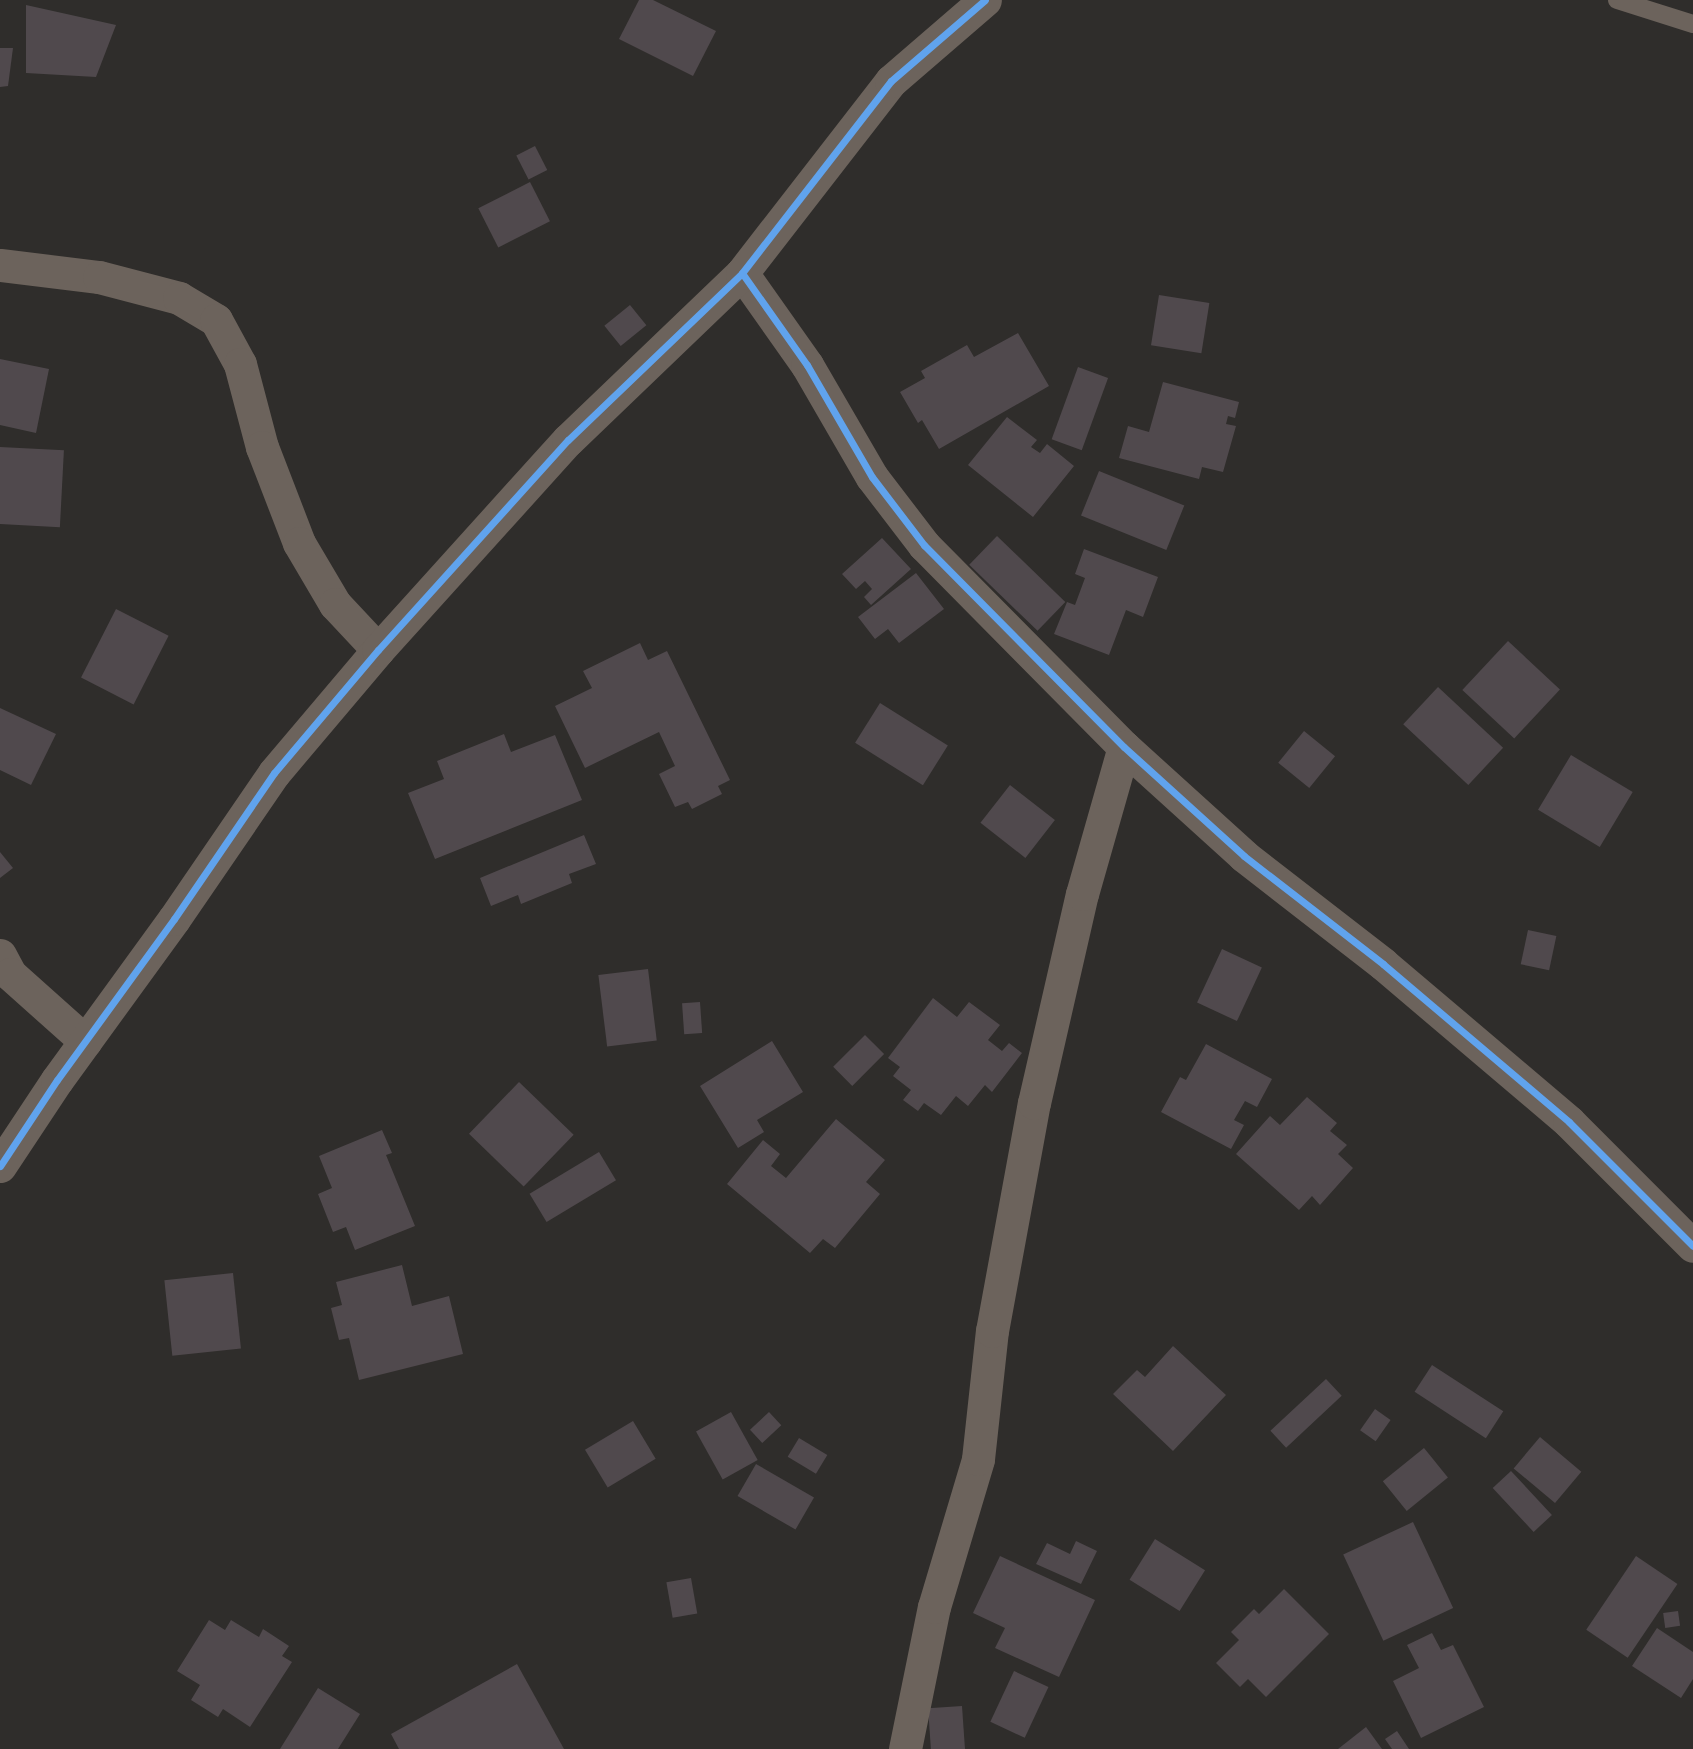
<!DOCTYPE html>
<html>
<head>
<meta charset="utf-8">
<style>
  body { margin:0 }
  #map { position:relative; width:1693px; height:1749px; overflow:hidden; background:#2f2d2b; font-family:Raleway,sans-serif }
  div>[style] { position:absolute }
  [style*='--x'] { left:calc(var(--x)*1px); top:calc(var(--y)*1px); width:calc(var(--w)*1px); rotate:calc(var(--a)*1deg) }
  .building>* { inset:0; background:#50494d; transform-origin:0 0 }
  .service>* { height:18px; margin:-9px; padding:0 9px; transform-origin:9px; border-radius:9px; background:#6c635c }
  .minor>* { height:33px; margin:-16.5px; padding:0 16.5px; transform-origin:16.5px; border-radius:16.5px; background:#6c635c }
  .cycleway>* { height:7px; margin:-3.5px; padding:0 3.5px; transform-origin:3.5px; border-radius:3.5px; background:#60a3ed }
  span { translate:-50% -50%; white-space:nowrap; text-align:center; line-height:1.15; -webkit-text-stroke:6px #27231f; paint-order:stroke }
</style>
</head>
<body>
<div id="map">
  <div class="building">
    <div style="clip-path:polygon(639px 0,653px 0,716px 31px,693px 76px,619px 39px)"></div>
    <div style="clip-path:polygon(26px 5px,116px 25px,96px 77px,26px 73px)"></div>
    <div style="clip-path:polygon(0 48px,13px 48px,8px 86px,0 87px)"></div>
    <div style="left:535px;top:146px;width:27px;height:21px;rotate:63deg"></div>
    <div style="left:530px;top:182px;width:44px;height:58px;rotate:63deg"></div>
    <div style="left:1159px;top:295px;width:51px;height:51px;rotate:9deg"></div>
    <div style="left:630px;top:305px;width:26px;height:33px;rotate:51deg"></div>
    <div style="clip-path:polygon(1018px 333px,1049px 386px,939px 449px,922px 420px,918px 423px,900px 392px,925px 378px,921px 371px,967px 345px,974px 357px)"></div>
    <div style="clip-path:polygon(0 359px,49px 369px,36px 433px,0 425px)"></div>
    <div style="left:1078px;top:367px;width:32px;height:77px;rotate:20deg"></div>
    <div style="clip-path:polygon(1163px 382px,1239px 402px,1235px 418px,1228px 416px,1226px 424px,1236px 426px,1223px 472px,1202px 467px,1199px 479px,1119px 458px,1128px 426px,1149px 432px)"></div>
    <div style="clip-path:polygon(1007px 417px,1037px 440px,1031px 447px,1040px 453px,1047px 444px,1074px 466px,1033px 517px,968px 465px)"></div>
    <div style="left:0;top:447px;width:64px;height:77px;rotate:3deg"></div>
    <div style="left:1099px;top:471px;width:92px;height:48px;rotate:22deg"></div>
    <div style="left:997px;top:536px;width:95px;height:40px;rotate:44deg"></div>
    <div style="clip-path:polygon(882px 538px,911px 569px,871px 605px,864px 597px,872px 589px,865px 581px,856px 589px,842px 574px)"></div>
    <div style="clip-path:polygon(1084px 549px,1158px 577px,1143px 617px,1126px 610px,1109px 655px,1054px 634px,1067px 602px,1075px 605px,1085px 578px,1075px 574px)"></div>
    <div style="clip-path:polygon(916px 573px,944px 609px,899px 643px,888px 629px,875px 639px,858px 617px)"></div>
    <div style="left:116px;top:609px;width:59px;height:77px;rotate:27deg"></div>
    <div style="left:1508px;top:641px;width:71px;height:67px;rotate:43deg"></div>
    <div style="clip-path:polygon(640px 643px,648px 660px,667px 651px,730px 780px,718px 786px,722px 794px,692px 809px,688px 802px,675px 807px,659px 774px,675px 766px,659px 732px,585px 768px,555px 706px,592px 688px,583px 671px)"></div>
    <div style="left:1438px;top:687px;width:89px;height:51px;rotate:43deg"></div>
    <div style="left:880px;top:703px;width:80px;height:47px;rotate:32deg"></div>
    <div style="clip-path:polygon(0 708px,56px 734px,31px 785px,0 770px)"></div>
    <div style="left:1304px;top:731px;width:40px;height:41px;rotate:39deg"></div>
    <div style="clip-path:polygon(504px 734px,511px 752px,555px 735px,582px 800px,435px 859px,408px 793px,444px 779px,437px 761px)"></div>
    <div style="left:1571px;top:755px;width:72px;height:64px;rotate:31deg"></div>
    <div style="left:1010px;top:785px;width:57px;height:48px;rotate:38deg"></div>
    <div style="clip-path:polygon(584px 835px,596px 864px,569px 874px,572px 883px,521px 904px,518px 895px,491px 906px,480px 878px)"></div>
    <div style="clip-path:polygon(0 852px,13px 868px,0 878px)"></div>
    <div style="left:1528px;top:930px;width:29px;height:35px;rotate:12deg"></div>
    <div style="left:1222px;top:949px;width:44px;height:59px;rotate:25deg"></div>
    <div style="left:648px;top:969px;width:72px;height:50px;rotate:83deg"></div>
    <div style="clip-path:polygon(933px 998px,957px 1017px,969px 1002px,1000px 1025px,988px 1040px,1002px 1051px,1009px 1043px,1022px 1053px,992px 1092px,985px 1085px,968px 1106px,956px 1096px,941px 1115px,924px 1103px,918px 1111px,903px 1100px,911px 1090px,893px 1076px,900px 1067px,888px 1058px)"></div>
    <div style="left:700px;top:1002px;width:31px;height:18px;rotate:86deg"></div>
    <div style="left:865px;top:1035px;width:27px;height:45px;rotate:45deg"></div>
    <div style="clip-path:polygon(772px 1041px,803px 1092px,757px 1120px,764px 1132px,738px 1148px,700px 1086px)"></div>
    <div style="clip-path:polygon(1206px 1044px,1272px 1079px,1257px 1107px,1245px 1101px,1234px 1120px,1244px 1125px,1231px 1149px,1161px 1112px,1180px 1077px,1186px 1080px)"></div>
    <div style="left:519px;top:1082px;width:76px;height:72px;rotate:44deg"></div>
    <div style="clip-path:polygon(1307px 1097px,1337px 1123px,1330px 1131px,1347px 1145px,1338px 1154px,1353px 1168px,1320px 1205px,1312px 1196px,1299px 1210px,1236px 1154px,1270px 1116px,1280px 1125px)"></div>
    <div style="clip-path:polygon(836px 1119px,885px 1160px,866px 1182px,880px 1194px,835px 1248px,823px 1239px,810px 1253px,727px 1184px,763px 1140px,780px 1154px,771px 1166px,786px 1178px)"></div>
    <div style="clip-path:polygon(382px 1130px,392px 1153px,386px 1155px,415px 1226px,355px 1250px,346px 1227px,333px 1232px,318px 1194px,332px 1188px,319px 1156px)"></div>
    <div style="left:599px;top:1152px;width:33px;height:81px;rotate:59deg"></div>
    <div style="clip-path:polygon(402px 1265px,412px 1306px,449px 1296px,463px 1354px,359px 1380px,349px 1338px,339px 1340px,331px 1308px,342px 1305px,336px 1282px)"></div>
    <div style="left:233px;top:1273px;width:76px;height:69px;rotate:84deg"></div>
    <div style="clip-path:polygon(1173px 1346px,1226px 1395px,1173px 1451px,1113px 1394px,1137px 1370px,1145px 1377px)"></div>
    <div style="left:1432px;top:1365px;width:85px;height:32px;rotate:33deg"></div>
    <div style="left:1326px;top:1379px;width:23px;height:76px;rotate:47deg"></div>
    <div style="left:1375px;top:1409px;width:19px;height:26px;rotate:35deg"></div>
    <div style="left:731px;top:1412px;width:55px;height:40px;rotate:61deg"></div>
    <div style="left:769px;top:1412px;width:18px;height:26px;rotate:47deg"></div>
    <div style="left:633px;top:1421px;width:44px;height:56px;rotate:59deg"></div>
    <div style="left:1540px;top:1437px;width:54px;height:41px;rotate:40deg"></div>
    <div style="left:799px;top:1438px;width:33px;height:22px;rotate:31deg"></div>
    <div style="left:1424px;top:1448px;width:38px;height:53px;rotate:51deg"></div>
    <div style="left:756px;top:1464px;width:67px;height:37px;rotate:30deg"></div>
    <div style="left:1511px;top:1471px;width:60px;height:25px;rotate:47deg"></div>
    <div style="left:1413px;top:1522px;width:95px;height:77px;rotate:65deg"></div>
    <div style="left:1155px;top:1539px;width:59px;height:48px;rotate:32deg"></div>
    <div style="clip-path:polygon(1076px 1541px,1097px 1551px,1081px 1584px,1036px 1564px,1047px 1543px,1070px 1554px)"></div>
    <div style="clip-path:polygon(1000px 1556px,1095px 1600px,1059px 1677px,995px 1648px,1005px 1628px,973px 1613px)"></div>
    <div style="left:1636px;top:1556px;width:50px;height:89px;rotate:34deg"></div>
    <div style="left:691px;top:1578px;width:36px;height:25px;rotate:80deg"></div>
    <div style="clip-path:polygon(1284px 1589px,1329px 1634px,1266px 1697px,1248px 1679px,1240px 1687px,1216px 1663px,1239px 1640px,1231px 1632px,1254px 1609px,1259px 1614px)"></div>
    <div style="left:1678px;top:1611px;width:15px;height:15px;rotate:82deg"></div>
    <div style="clip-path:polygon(209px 1620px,225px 1630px,231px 1620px,259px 1637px,263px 1629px,289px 1646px,282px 1656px,292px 1662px,250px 1727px,223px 1709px,218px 1717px,191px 1700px,200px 1685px,177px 1671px)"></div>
    <div style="clip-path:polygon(1657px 1628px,1693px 1652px,1693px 1679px,1681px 1698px,1632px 1666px)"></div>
    <div style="clip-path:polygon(1432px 1633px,1441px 1650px,1453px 1645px,1484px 1707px,1421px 1738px,1393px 1681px,1419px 1668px,1407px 1645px)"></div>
    <div style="clip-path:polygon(517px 1664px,564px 1749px,399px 1749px,391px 1734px)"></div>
    <div style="left:1014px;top:1671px;width:38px;height:56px;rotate:25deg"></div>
    <div style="clip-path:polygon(318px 1688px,360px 1714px,338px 1749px,280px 1749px)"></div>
    <div style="left:962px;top:1706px;width:43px;height:34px;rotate:86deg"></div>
    <div style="clip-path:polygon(1366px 1727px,1382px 1749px,1338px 1749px)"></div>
    <div style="clip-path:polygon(1397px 1731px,1409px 1749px,1392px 1749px,1385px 1739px)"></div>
  </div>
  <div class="service">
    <div style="--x:1617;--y:0;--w:80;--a:17.5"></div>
  </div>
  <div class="minor">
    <div style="--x:0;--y:265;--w:100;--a:6.9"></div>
    <div style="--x:99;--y:277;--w:83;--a:14.7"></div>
    <div style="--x:179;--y:298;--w:43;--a:30.7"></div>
    <div style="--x:216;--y:320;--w:50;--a:61.4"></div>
    <div style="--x:240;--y:364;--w:86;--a:75.2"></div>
    <div style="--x:262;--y:447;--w:103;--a:68.9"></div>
    <div style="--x:299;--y:543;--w:71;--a:59.5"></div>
    <div style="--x:335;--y:604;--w:63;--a:46.9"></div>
    <div style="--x:742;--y:273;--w:113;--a:54.8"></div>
    <div style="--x:807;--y:365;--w:129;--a:59.9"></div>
    <div style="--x:872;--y:477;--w:86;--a:52.6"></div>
    <div style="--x:924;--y:545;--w:284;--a:45.3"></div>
    <div style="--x:1124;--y:747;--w:162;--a:42.2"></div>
    <div style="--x:1244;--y:856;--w:176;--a:37.8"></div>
    <div style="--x:1383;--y:964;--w:244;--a:40.3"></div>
    <div style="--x:1569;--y:1122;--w:175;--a:45"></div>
    <div style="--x:0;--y:955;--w:21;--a:62"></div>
    <div style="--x:10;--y:974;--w:101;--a:41.8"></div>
    <div style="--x:0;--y:1166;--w:103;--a:-56.5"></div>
    <div style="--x:57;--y:1080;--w:199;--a:-54"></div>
    <div style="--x:174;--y:919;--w:177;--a:-55.6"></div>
    <div style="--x:274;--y:773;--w:161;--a:-49.8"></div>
    <div style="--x:378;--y:650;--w:283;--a:-47.9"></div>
    <div style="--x:568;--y:440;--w:241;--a:-43.8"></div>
    <div style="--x:742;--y:273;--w:243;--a:-52.2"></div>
    <div style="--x:891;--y:81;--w:124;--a:-40.8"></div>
    <div style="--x:905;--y:1749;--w:145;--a:-78.5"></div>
    <div style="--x:934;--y:1607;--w:154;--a:-73.4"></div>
    <div style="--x:978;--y:1459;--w:129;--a:-83.8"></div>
    <div style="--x:992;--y:1331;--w:232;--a:-79.6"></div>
    <div style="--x:1034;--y:1103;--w:214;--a:-77.1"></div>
    <div style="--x:1082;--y:894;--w:153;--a:-74.1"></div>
  </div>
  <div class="cycleway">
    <div style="--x:742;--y:273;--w:113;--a:54.8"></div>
    <div style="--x:807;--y:365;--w:129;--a:59.9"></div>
    <div style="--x:872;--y:477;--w:86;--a:52.6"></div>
    <div style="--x:924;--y:545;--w:284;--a:45.3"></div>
    <div style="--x:1124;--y:747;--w:162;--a:42.2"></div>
    <div style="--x:1244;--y:856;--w:176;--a:37.8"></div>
    <div style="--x:1383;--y:964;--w:244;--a:40.3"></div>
    <div style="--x:1569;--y:1122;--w:175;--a:45"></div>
    <div style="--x:0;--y:1166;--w:103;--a:-56.5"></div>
    <div style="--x:57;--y:1080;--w:199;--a:-54"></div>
    <div style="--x:174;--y:919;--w:177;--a:-55.6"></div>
    <div style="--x:274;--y:773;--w:161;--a:-49.8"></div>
    <div style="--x:378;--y:650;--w:283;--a:-47.9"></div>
    <div style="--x:568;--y:440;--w:241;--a:-43.8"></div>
    <div style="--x:742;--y:273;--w:243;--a:-52.2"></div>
    <div style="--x:891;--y:81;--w:124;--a:-40.8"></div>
  </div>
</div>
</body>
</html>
